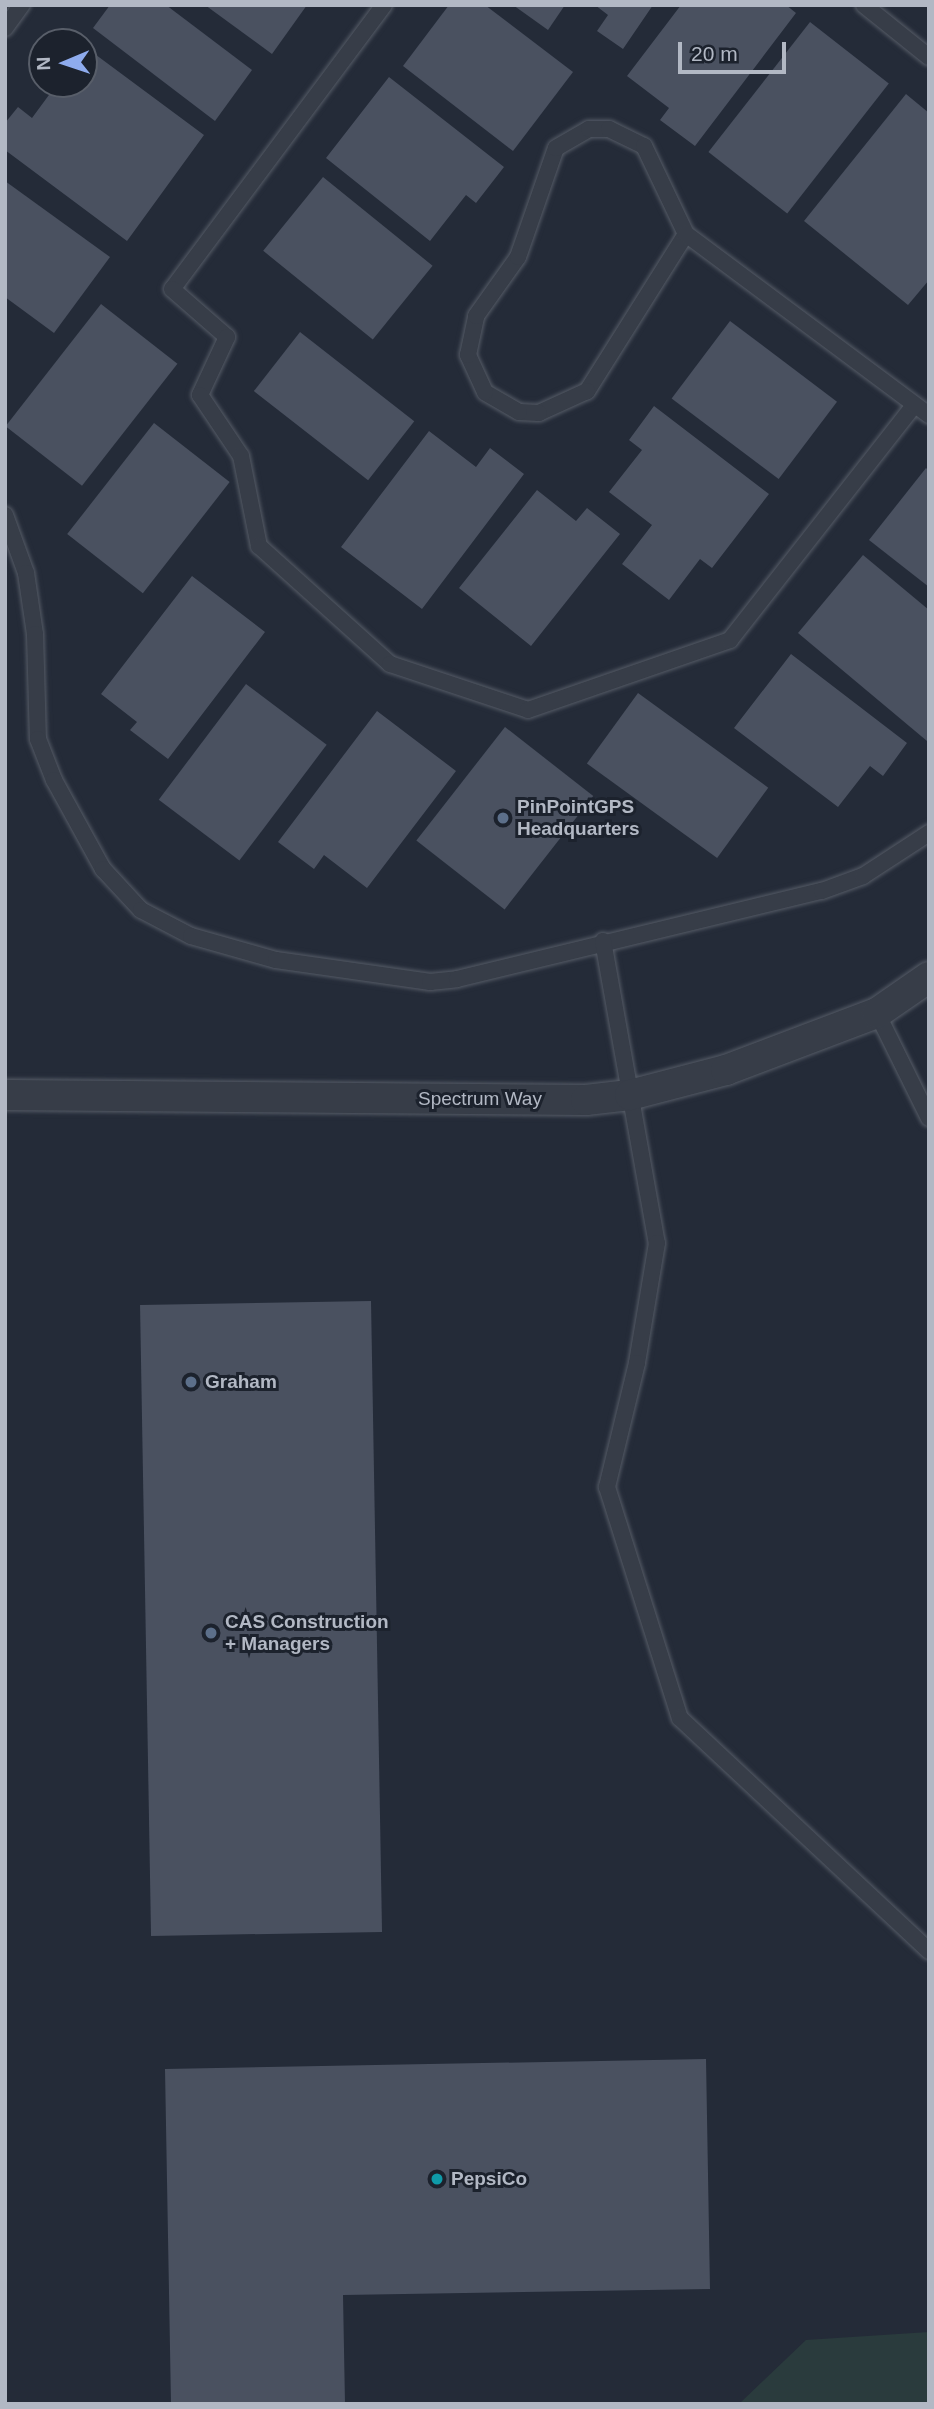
<!DOCTYPE html>
<html>
<head>
<meta charset="utf-8">
<style>
  body { margin:0 }
  #map { position:relative; width:934px; height:2409px; overflow:hidden; background:#242b38; font-family:Arial,sans-serif }
  div>[style] { position:absolute }
  [style*='--x'] { left:calc(var(--x)*1px); top:calc(var(--y)*1px); width:calc(var(--w)*1px); rotate:calc(var(--a)*1deg) }
  .green>* { inset:0; background:#2a3b3d }
  .building>* { inset:0; background:#4a5160; transform-origin:0 0 }
  .roads { filter:drop-shadow(0 0 2px #555b66) drop-shadow(0 0 2px #555b66) }
  .lane>* { height:16px; margin:-8px; padding:0 8px; transform-origin:8px; border-radius:8px; background:#373d48 }
  .street>* { height:30px; margin:-15px; padding:0 15px; transform-origin:15px; border-radius:15px; background:#373d48 }
  .dots>* { width:19px; height:19px; translate:-50% -50%; box-sizing:border-box; border:4px solid #1c222d; border-radius:50% }
  span { translate:-50% -50%; white-space:nowrap; text-align:center; line-height:1.15; -webkit-text-stroke:6px #1c222d; paint-order:stroke }
  .poi-label { font-size:19px; color:#b2b8c4; font-weight:700 }
  .left { translate:0 -50%; text-align:left }
  .street-label { font-size:19px; color:#b2b8c4 }
  .frame { position:absolute; inset:0; border:7px solid #b2b8c4; pointer-events:none }
  .north { position:absolute; left:28px; top:28px; width:70px; height:70px; box-sizing:border-box; background:#1c222d; border:2px solid #585e69; border-radius:50%; rotate:268deg; font-size:19px; font-weight:700; line-height:28px; text-align:center; color:#b2b8c4 }
  .north::after { content:''; display:block; margin:auto; width:24px; height:32px; background:#8eabed; clip-path:polygon(50% 0,100% 100%,50% 72%,0 100%) }
  .scale { position:absolute; left:678px; top:42px; width:108px; height:32px; box-sizing:border-box; border:4px solid #b2b8c4; border-top:0; padding-left:9px; font-size:21px; line-height:24px; white-space:nowrap; color:#b2b8c4; -webkit-text-stroke:5px #1c222d; paint-order:stroke }
</style>
</head>
<body>
<div id="map">
  <div class="green">
    <div style="clip-path:polygon(929px 2332px,929px 2404px,739px 2404px,806px 2340px)"></div>
  </div>
  <div class="building">
    <div style="clip-path:polygon(110px 5px,166px 5px,252px 70px,215px 121px,93px 28px)"></div>
    <div style="clip-path:polygon(205px 5px,307px 5px,272px 54px)"></div>
    <div style="clip-path:polygon(449px 5px,485px 5px,573px 72px,513px 151px,403px 66px)"></div>
    <div style="clip-path:polygon(513px 5px,565px 5px,548px 30px)"></div>
    <div style="clip-path:polygon(595px 5px,653px 5px,623px 49px,597px 31px,608px 15px)"></div>
    <div style="clip-path:polygon(681px 5px,786px 5px,796px 13px,695px 146px,660px 120px,669px 108px,627px 76px)"></div>
    <div style="left:810px;top:22px;width:100px;height:165px;rotate:38deg"></div>
    <div style="clip-path:polygon(84px 46px,204px 135px,127px 241px,5px 150px,5px 123px,18px 107px,32px 118px,57px 84px,84px 84px)"></div>
    <div style="clip-path:polygon(389px 77px,504px 167px,476px 203px,466px 195px,430px 241px,326px 158px)"></div>
    <div style="clip-path:polygon(906px 94px,929px 113px,929px 280px,908px 305px,804px 221px)"></div>
    <div style="left:323px;top:177px;width:141px;height:95px;rotate:39deg"></div>
    <div style="clip-path:polygon(5px 181px,110px 257px,54px 333px,5px 297px)"></div>
    <div style="left:101px;top:304px;width:97px;height:155px;rotate:38deg"></div>
    <div style="left:730px;top:321px;width:134px;height:97px;rotate:37deg"></div>
    <div style="left:300px;top:332px;width:145px;height:75px;rotate:38deg"></div>
    <div style="clip-path:polygon(654px 406px,769px 494px,712px 568px,700px 559px,669px 600px,622px 564px,652px 525px,609px 492px,642px 450px,629px 440px)"></div>
    <div style="left:154px;top:423px;width:96px;height:141px;rotate:38deg"></div>
    <div style="clip-path:polygon(429px 431px,476px 467px,490px 448px,524px 474px,422px 609px,341px 547px)"></div>
    <div style="clip-path:polygon(926px 468px,929px 471px,929px 587px,869px 540px)"></div>
    <div style="clip-path:polygon(537px 490px,576px 521px,587px 508px,620px 534px,531px 646px,459px 588px)"></div>
    <div style="clip-path:polygon(863px 555px,929px 610px,927px 741px,798px 633px)"></div>
    <div style="clip-path:polygon(192px 576px,265px 632px,168px 759px,130px 730px,137px 722px,101px 694px)"></div>
    <div style="clip-path:polygon(791px 654px,907px 743px,883px 776px,870px 766px,838px 807px,734px 728px)"></div>
    <div style="left:246px;top:684px;width:101px;height:145px;rotate:37deg"></div>
    <div style="left:638px;top:693px;width:161px;height:87px;rotate:36deg"></div>
    <div style="clip-path:polygon(377px 711px,456px 771px,367px 888px,324px 855px,314px 869px,278px 842px)"></div>
    <div style="left:505px;top:727px;width:112px;height:144px;rotate:38deg"></div>
    <div style="left:371px;top:1301px;width:631px;height:231px;rotate:89deg"></div>
    <div style="clip-path:polygon(706px 2059px,710px 2289px,343px 2295px,345px 2404px,171px 2404px,165px 2069px)"></div>
  </div>
  <div class="roads">
    <div class="lane">
      <div style="--x:384;--y:5;--w:354;--a:126.7"></div>
      <div style="--x:172;--y:289;--w:73;--a:41.1"></div>
      <div style="--x:227;--y:337;--w:64;--a:115"></div>
      <div style="--x:200;--y:395;--w:73;--a:56.1"></div>
      <div style="--x:241;--y:456;--w:92;--a:78.7"></div>
      <div style="--x:259;--y:546;--w:176;--a:42"></div>
      <div style="--x:390;--y:664;--w:145;--a:18.4"></div>
      <div style="--x:528;--y:710;--w:214;--a:-19.1"></div>
      <div style="--x:730;--y:640;--w:298;--a:-51.9"></div>
      <div style="--x:864;--y:5;--w:83;--a:38.7"></div>
      <div style="--x:5;--y:28;--w:29;--a:-54"></div>
      <div style="--x:686;--y:234;--w:186;--a:122.2"></div>
      <div style="--x:587;--y:391;--w:53;--a:155.4"></div>
      <div style="--x:539;--y:413;--w:20;--a:-177"></div>
      <div style="--x:519;--y:412;--w:39;--a:-150"></div>
      <div style="--x:485;--y:392;--w:41;--a:-114.7"></div>
      <div style="--x:468;--y:355;--w:40;--a:-78"></div>
      <div style="--x:476;--y:316;--w:72;--a:-54.6"></div>
      <div style="--x:518;--y:257;--w:115;--a:-70.8"></div>
      <div style="--x:556;--y:148;--w:38;--a:-30"></div>
      <div style="--x:589;--y:129;--w:20;--a:0"></div>
      <div style="--x:609;--y:129;--w:39;--a:26"></div>
      <div style="--x:644;--y:146;--w:98;--a:64.5"></div>
      <div style="--x:686;--y:234;--w:303;--a:36.7"></div>
      <div style="--x:5;--y:515;--w:62;--a:70.1"></div>
      <div style="--x:26;--y:573;--w:62;--a:81.6"></div>
      <div style="--x:35;--y:634;--w:105;--a:88.4"></div>
      <div style="--x:38;--y:739;--w:44;--a:68.7"></div>
      <div style="--x:54;--y:780;--w:102;--a:61.2"></div>
      <div style="--x:103;--y:869;--w:56;--a:47.2"></div>
      <div style="--x:141;--y:910;--w:56;--a:27.5"></div>
      <div style="--x:191;--y:936;--w:88;--a:15.8"></div>
      <div style="--x:276;--y:960;--w:156;--a:8.1"></div>
      <div style="--x:430;--y:982;--w:27;--a:-6"></div>
      <div style="--x:457;--y:979;--w:375;--a:-13.6"></div>
      <div style="--x:822;--y:891;--w:44;--a:-20.1"></div>
      <div style="--x:863;--y:876;--w:79;--a:-33.1"></div>
      <div style="--x:603;--y:941;--w:307;--a:79.9"></div>
      <div style="--x:657;--y:1243;--w:122;--a:99.5"></div>
      <div style="--x:637;--y:1363;--w:128;--a:103.6"></div>
      <div style="--x:607;--y:1487;--w:242;--a:72.5"></div>
      <div style="--x:680;--y:1718;--w:341;--a:43.1"></div>
      <div style="--x:877;--y:1013;--w:117;--a:63.7"></div>
    </div>
    <div class="street">
      <div style="--x:5;--y:1095;--w:581;--a:0.49"></div>
      <div style="--x:586;--y:1100;--w:44;--a:-6.5"></div>
      <div style="--x:630;--y:1095;--w:99;--a:-14.6"></div>
      <div style="--x:726;--y:1070;--w:161;--a:-20.7"></div>
      <div style="--x:877;--y:1013;--w:63;--a:-34.7"></div>
    </div>
  </div>
  <div class="dots">
    <div style="left:503px;top:818px;background:#5c6f8a"></div>
    <div style="left:191px;top:1382px;background:#5c6f8a"></div>
    <div style="left:211px;top:1633px;background:#5c6f8a"></div>
    <div style="left:437px;top:2179px;background:#0f9aa8"></div>
  </div>
  <div class="poi-label">
    <span class="left" style="left:517px;top:818px">PinPointGPS<br>Headquarters</span>
    <span class="left" style="left:205px;top:1382px">Graham</span>
    <span class="left" style="left:225px;top:1633px">CAS Construction<br>+ Managers</span>
    <span class="left" style="left:451px;top:2179px">PepsiCo</span>
  </div>
  <div class="street-label">
    <span style="left:480px;top:1099px">Spectrum Way</span>
  </div>
  <div class="frame"></div>
  <div class="north">N</div>
  <div class="scale">20 m</div>
</div>
</body>
</html>
